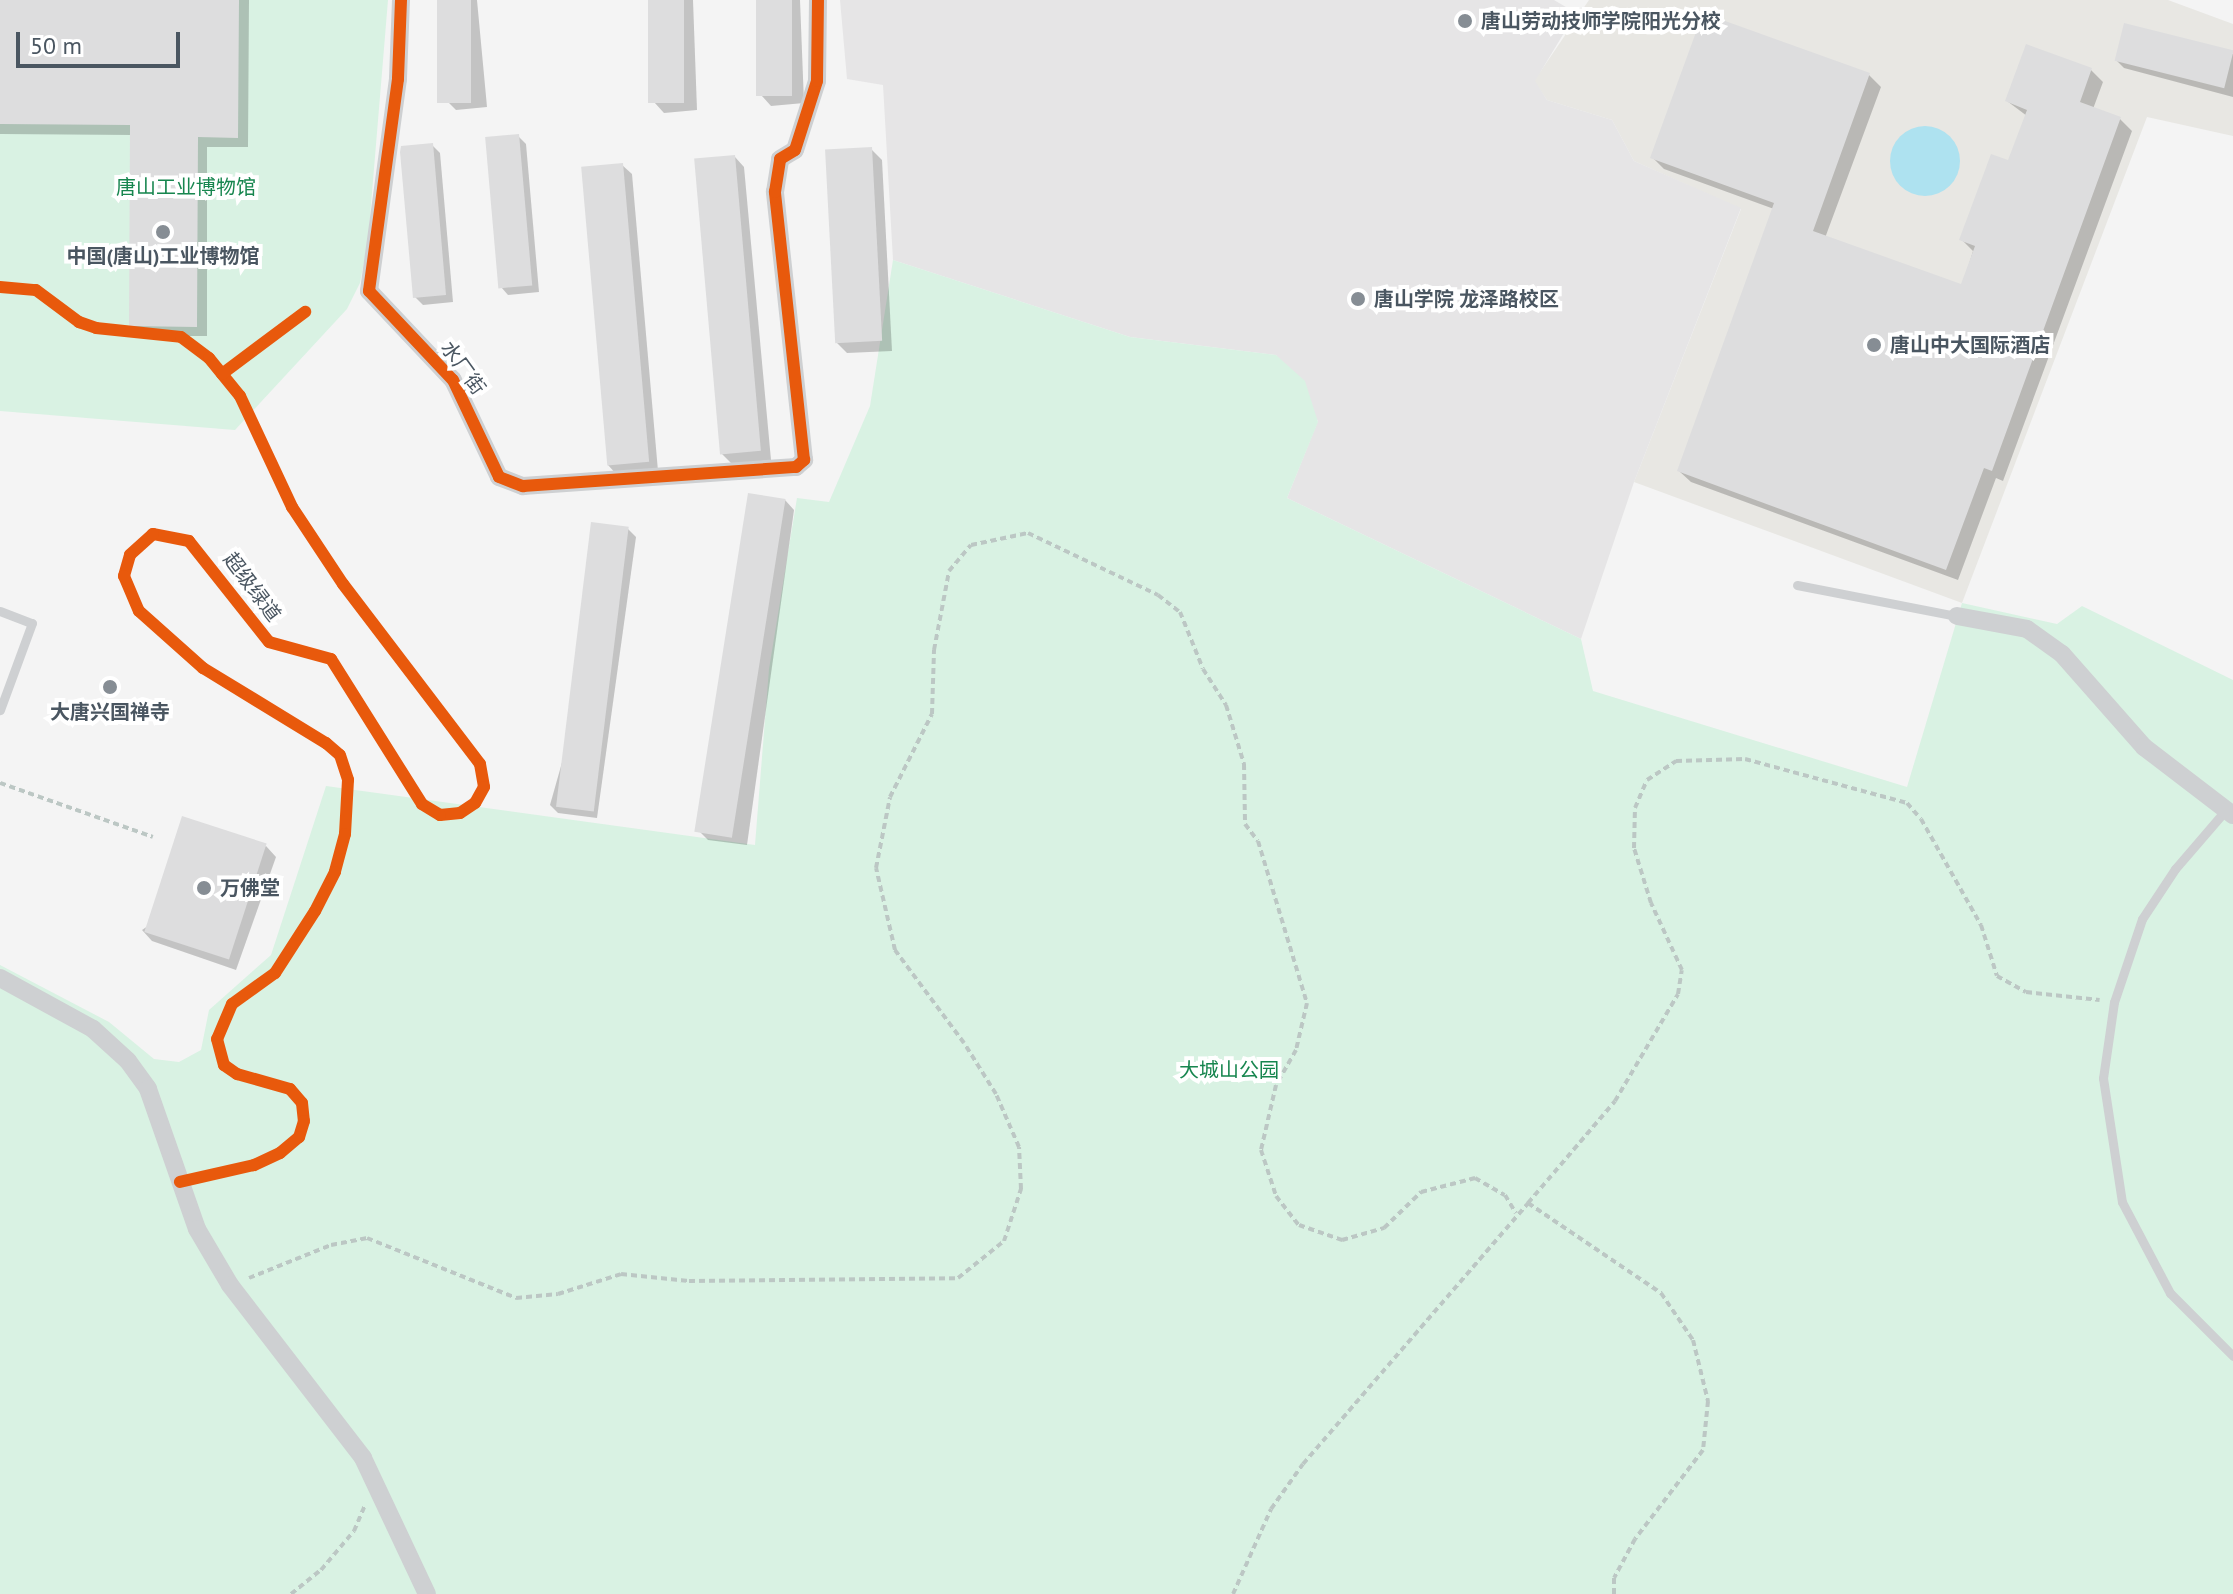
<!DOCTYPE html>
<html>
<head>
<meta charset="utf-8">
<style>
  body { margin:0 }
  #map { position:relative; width:2233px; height:1594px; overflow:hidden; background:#f4f4f4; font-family:"PT Sans","Noto Sans SC",sans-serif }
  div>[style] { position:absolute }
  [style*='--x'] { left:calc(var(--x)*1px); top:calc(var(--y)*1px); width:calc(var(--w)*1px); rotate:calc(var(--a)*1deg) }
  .commercial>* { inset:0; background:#e8e7e3 }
  .education>* { inset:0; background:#e6e5e6 }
  .green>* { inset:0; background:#d9f2e3 }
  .water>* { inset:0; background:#aee2f0 }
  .round { border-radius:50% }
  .shadow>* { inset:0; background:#0003 }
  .building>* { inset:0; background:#ddddde; transform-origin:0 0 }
  .path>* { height:4px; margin-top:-2px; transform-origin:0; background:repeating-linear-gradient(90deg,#bcc7c4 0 6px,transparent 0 10px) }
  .service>* { height:9px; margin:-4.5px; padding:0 4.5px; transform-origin:4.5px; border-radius:4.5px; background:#ced0d2 }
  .minor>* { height:18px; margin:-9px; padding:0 9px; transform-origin:9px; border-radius:9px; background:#ced0d2 }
  .cycleway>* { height:12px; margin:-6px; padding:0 6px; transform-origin:6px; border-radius:6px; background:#e8590c }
  .dots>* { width:22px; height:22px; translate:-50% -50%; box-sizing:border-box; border:4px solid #fff; border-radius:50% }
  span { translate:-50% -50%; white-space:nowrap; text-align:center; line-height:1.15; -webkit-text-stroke:8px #fff; paint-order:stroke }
  .poi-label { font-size:20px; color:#4a5661; font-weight:700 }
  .left { translate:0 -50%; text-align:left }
  .park-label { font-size:20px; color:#17864f }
  .street-label { font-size:20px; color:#4a5661 }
  .scale { position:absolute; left:16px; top:32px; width:164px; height:36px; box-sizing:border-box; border:4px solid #4a5661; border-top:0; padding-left:10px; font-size:24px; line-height:28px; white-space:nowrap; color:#4a5661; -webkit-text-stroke:6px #fff; paint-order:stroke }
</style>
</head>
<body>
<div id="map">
  <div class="commercial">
    <div style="clip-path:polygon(1589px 0,2168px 0,2233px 24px,2233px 136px,2147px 117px,1962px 603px,1634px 482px,1741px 209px,1634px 161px,1612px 120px,1547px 100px,1534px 81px)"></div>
  </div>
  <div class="education">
    <div style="clip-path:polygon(840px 0,1554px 0,1576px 13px,1535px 81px,1547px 100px,1612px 120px,1634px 161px,1741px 208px,1634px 482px,1581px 639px,1287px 498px,1318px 421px,1276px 355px,1130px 337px,893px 260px,883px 85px,847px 79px)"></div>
  </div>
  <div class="green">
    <div style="clip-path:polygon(0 0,388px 0,368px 241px,360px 283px,347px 309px,235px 430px,0 411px)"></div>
    <div style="clip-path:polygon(893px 260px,1130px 337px,1276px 355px,1305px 381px,1318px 422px,1287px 498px,1581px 639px,1593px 691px,1907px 787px,1962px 603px,2057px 624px,2082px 606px,2233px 680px,2233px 1594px,0 1594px,0 965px,109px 1022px,154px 1059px,179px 1062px,201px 1050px,209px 1010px,271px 955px,326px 786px,755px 845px,769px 669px,797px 498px,829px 502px,870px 406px)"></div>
  </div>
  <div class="water">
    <div class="round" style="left:1890px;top:126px;width:70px;height:70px"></div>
  </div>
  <div class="shadow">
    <div style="clip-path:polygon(0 0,249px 0,248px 147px,207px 147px,207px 336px,141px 336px,131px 325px,132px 135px,0 134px)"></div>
    <div style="clip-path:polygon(439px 0,477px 0,487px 107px,456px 110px,448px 102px)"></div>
    <div style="clip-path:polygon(650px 0,693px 0,697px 110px,664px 113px,654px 102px)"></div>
    <div style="clip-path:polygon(757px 0,800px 0,804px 103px,771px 106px,761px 95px)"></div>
    <div style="clip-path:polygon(2233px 54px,2233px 97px,2124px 68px,2116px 60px)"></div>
    <div style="clip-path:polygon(2091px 70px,2103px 82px,2093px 109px,2120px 119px,2132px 131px,2003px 481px,1996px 478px,1958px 580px,1691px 482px,1679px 471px,1774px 209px,1664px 169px,1652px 157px,1869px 75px,1881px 87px,1825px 238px,1962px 287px,1973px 251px,1962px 240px,2010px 163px,2027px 116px,2007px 101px)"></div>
    <div style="clip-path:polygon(518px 136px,526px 144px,539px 292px,508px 295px,501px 287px)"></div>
    <div style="clip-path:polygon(432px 145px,440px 153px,453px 302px,423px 305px,415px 297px)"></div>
    <div style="clip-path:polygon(871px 149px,882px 160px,892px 351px,847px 353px,836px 342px)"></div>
    <div style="clip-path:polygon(735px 157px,744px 167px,771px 460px,732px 464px,722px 454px)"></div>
    <div style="clip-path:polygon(622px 165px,632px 174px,658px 471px,617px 475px,608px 465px)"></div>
    <div style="clip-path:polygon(785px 500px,794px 510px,747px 845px,708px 840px,699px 831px)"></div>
    <div style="clip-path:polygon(628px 529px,636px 537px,597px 818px,558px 813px,550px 805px)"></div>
    <div style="clip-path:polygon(266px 846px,276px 857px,236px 970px,152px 941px,142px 930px)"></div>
  </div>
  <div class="building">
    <div style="clip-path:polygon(0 0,239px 0,238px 138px,198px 137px,197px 327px,129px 326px,130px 125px,0 124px)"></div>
    <div style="left:437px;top:0;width:34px;height:103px"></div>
    <div style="left:648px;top:0;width:36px;height:103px"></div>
    <div style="left:756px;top:0;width:36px;height:96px"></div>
    <div style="clip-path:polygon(1703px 13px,1870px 73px,1813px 231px,1961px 284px,1975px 246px,1959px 240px,1991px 154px,2008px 160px,2027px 110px,2005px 101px,2026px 44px,2092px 68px,2080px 102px,2121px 117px,1992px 471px,1984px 468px,1946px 570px,1677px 471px,1774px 203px,1650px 158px)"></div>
    <div style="left:2124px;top:23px;width:113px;height:39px;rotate:14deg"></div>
    <div style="left:519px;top:134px;width:152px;height:34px;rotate:85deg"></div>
    <div style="clip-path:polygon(433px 143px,446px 295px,413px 298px,400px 152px,401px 146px)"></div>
    <div style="left:872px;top:147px;width:194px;height:47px;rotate:87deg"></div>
    <div style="left:735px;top:155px;width:297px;height:41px;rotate:85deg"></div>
    <div style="left:623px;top:163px;width:300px;height:42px;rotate:85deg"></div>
    <div style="left:748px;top:493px;width:38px;height:343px;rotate:9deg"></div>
    <div style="left:591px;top:522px;width:38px;height:287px;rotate:7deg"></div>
    <div style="left:182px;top:816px;width:89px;height:122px;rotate:18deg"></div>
  </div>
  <div class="path">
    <div style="--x:0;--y:783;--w:162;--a:19.4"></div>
    <div style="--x:1528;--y:1203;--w:134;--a:-49.5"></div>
    <div style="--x:1615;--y:1101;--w:124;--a:-59.5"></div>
    <div style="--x:1678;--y:994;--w:24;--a:-81"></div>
    <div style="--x:1682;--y:970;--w:74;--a:-114.8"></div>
    <div style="--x:1651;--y:903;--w:58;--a:-107.2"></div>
    <div style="--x:1634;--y:848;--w:40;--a:-88.6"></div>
    <div style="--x:1635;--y:808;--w:30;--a:-67"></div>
    <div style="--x:1647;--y:780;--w:35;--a:-33"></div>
    <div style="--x:1676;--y:761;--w:69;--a:-1.7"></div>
    <div style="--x:1745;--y:759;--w:168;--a:15.2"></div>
    <div style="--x:1907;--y:803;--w:21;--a:49"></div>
    <div style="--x:1921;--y:819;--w:122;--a:60.5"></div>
    <div style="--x:1981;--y:925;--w:53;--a:72.6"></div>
    <div style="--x:1997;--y:976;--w:33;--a:29"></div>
    <div style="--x:2026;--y:992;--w:74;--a:6.2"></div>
    <div style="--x:249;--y:1278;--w:88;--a:-21.9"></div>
    <div style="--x:331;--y:1245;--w:37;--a:-11"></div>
    <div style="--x:367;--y:1238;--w:161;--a:21.9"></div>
    <div style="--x:516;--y:1298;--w:42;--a:-5.4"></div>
    <div style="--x:558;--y:1294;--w:66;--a:-17.6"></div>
    <div style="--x:621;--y:1274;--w:68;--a:5.9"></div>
    <div style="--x:689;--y:1281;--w:269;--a:-0.6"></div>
    <div style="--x:958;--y:1278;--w:59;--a:-38.8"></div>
    <div style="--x:1004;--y:1241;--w:55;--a:-71.9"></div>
    <div style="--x:1021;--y:1189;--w:42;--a:-92.7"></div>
    <div style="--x:1019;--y:1147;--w:58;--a:-113.5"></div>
    <div style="--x:996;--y:1094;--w:60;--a:-122.1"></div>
    <div style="--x:964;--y:1043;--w:116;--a:-126.6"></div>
    <div style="--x:895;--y:950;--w:84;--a:-103"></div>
    <div style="--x:876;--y:868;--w:72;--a:-78.8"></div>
    <div style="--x:890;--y:797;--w:93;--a:-63.2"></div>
    <div style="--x:932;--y:714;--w:64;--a:-88.2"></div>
    <div style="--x:934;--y:650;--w:80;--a:-79.2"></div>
    <div style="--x:949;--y:571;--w:34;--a:-50"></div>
    <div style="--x:971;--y:545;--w:58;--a:-11.9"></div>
    <div style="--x:1028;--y:533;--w:144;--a:25.5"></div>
    <div style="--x:1158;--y:595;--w:28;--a:38"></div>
    <div style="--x:1180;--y:612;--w:61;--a:68"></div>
    <div style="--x:1203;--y:669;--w:43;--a:57.4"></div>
    <div style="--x:1226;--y:705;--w:62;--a:73"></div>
    <div style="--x:1244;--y:764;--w:60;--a:89"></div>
    <div style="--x:1245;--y:824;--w:21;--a:53"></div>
    <div style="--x:1258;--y:841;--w:169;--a:73.2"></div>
    <div style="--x:1307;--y:1003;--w:48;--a:103.2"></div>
    <div style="--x:1296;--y:1050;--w:40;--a:119.7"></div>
    <div style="--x:1276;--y:1085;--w:67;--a:103"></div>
    <div style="--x:1261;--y:1150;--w:48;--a:71.9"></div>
    <div style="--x:1276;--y:1196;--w:37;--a:52"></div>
    <div style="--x:1299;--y:1225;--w:46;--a:19.2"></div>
    <div style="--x:1342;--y:1240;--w:44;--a:-15.9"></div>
    <div style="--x:1384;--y:1228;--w:52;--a:-44.2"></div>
    <div style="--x:1421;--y:1192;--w:56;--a:-14.5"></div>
    <div style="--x:1475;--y:1178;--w:34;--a:30"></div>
    <div style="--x:1505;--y:1195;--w:21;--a:59"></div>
    <div style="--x:291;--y:1594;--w:38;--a:-39"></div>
    <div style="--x:321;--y:1570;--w:51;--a:-49.8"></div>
    <div style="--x:354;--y:1531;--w:28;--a:-67"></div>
    <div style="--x:1233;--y:1594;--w:93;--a:-65.9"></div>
    <div style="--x:1271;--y:1509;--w:55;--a:-54.6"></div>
    <div style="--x:1303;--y:1464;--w:345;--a:-49.2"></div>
    <div style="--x:1528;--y:1203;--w:161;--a:34.1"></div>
    <div style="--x:1661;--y:1293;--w:57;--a:55.8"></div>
    <div style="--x:1693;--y:1340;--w:63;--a:76.2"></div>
    <div style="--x:1708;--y:1401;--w:49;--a:95.8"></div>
    <div style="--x:1703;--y:1450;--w:112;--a:127.4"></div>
    <div style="--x:1635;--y:1539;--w:44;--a:118.3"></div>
    <div style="--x:1614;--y:1578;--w:16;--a:90"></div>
  </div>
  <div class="service">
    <div style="--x:1797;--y:585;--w:163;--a:11"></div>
    <div style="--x:0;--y:611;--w:34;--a:21"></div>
    <div style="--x:32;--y:623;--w:93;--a:110.2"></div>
    <div style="--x:2224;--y:812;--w:75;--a:130.7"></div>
    <div style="--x:2175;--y:869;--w:60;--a:123.4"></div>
    <div style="--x:2142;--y:919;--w:88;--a:108.6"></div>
    <div style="--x:2114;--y:1002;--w:77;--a:98.2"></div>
    <div style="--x:2103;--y:1078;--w:125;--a:81.3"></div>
    <div style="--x:2122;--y:1202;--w:103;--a:62.2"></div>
    <div style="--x:2170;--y:1293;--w:89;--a:45"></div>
  </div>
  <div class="minor">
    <div style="--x:401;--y:0;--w:79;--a:92.2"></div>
    <div style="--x:398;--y:79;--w:214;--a:97.8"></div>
    <div style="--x:369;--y:291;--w:122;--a:46.7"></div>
    <div style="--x:453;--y:380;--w:107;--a:64.6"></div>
    <div style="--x:499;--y:477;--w:26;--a:21"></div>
    <div style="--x:523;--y:486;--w:274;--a:-4"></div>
    <div style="--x:796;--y:467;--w:11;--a:-41"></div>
    <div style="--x:804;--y:460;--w:270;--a:-96.2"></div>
    <div style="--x:775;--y:192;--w:33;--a:-81"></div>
    <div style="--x:780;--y:159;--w:17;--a:-31"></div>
    <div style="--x:795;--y:150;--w:72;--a:-72.3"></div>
    <div style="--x:817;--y:81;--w:81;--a:-89.3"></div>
    <div style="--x:1957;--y:616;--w:71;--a:10.5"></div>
    <div style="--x:2027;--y:629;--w:43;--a:35.5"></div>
    <div style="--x:2062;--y:654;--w:124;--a:48.6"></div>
    <div style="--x:2144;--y:747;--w:112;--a:37.4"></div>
    <div style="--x:0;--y:978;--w:106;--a:28.7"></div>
    <div style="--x:93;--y:1029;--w:47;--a:42.4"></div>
    <div style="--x:128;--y:1061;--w:34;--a:54"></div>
    <div style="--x:148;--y:1089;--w:148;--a:70.7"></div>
    <div style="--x:197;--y:1229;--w:65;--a:59.5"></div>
    <div style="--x:230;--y:1285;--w:218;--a:52.4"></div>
    <div style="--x:363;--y:1458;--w:150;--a:64.8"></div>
  </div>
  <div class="cycleway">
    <div style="--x:401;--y:0;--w:79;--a:92.2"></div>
    <div style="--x:398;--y:79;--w:214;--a:97.8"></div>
    <div style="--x:369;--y:291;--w:122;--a:46.7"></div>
    <div style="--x:453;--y:380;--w:107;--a:64.6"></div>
    <div style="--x:499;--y:477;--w:26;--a:21"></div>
    <div style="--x:523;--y:486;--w:274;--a:-4"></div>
    <div style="--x:796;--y:467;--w:11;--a:-41"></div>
    <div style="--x:804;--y:460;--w:270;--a:-96.2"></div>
    <div style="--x:775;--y:192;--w:33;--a:-81"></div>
    <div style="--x:780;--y:159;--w:17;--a:-31"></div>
    <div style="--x:795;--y:150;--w:72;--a:-72.3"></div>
    <div style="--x:817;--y:81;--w:81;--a:-89.3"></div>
    <div style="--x:0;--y:287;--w:36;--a:5"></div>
    <div style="--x:36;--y:290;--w:54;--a:36.7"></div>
    <div style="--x:79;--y:322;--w:18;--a:19"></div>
    <div style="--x:96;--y:328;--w:85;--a:6"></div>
    <div style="--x:181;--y:337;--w:35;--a:37"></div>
    <div style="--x:209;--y:358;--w:49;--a:50.8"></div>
    <div style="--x:240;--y:396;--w:123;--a:64.9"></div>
    <div style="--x:292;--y:507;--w:92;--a:56.5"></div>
    <div style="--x:343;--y:584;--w:226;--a:52.7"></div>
    <div style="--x:480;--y:764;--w:23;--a:80"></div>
    <div style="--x:484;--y:787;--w:18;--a:119"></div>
    <div style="--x:475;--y:803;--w:18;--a:146"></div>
    <div style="--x:460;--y:813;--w:20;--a:174"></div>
    <div style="--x:440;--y:815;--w:21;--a:-149"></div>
    <div style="--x:422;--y:804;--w:171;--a:-122.1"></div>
    <div style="--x:331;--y:659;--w:64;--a:-164.7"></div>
    <div style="--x:269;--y:642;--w:129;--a:-128.4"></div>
    <div style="--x:189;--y:541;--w:37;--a:-169"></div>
    <div style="--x:153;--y:534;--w:31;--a:138"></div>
    <div style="--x:130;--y:555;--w:22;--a:106"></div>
    <div style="--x:124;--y:576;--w:38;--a:67"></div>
    <div style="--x:139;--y:611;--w:86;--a:41.7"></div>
    <div style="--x:203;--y:668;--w:144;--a:31.4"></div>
    <div style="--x:326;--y:743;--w:18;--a:41"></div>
    <div style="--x:340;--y:755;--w:26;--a:72"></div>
    <div style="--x:348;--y:780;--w:54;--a:93.2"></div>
    <div style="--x:345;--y:834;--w:39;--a:105"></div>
    <div style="--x:335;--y:872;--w:44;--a:117.1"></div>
    <div style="--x:315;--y:911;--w:74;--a:122.8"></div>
    <div style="--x:275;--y:973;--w:53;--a:144.2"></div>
    <div style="--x:232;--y:1004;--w:38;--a:113"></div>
    <div style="--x:217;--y:1039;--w:27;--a:75"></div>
    <div style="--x:224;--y:1065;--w:16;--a:35"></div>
    <div style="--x:237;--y:1074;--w:55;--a:15.8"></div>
    <div style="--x:290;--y:1089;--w:18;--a:49"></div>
    <div style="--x:302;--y:1103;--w:18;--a:84"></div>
    <div style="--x:304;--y:1121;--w:17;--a:107"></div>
    <div style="--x:299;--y:1137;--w:25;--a:140"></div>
    <div style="--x:280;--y:1153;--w:29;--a:155"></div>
    <div style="--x:254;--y:1165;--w:76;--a:167.1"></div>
    <div style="--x:222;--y:374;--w:104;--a:-36.8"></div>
  </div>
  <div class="dots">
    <div style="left:1465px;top:21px;background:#868d94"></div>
    <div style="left:163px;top:232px;background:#868d94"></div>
    <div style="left:1358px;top:299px;background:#868d94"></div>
    <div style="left:1874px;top:345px;background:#868d94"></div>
    <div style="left:110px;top:687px;background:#868d94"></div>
    <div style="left:204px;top:888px;background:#868d94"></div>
  </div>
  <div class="poi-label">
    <span class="left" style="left:1481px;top:21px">唐山劳动技师学院阳光分校</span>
    <span style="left:163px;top:256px">中国(唐山)工业博物馆</span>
    <span class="left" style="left:1374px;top:299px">唐山学院 龙泽路校区</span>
    <span class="left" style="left:1890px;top:345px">唐山中大国际酒店</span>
    <span style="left:110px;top:712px">大唐兴国禅寺</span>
    <span class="left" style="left:220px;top:888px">万佛堂</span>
  </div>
  <div class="park-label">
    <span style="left:186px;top:187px">唐山工业博物馆</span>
    <span style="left:1229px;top:1070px">大城山公园</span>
  </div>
  <div class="street-label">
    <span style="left:463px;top:368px;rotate:54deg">水厂街</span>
    <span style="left:252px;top:587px;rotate:53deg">超级绿道</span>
  </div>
  <div class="scale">50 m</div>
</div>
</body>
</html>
